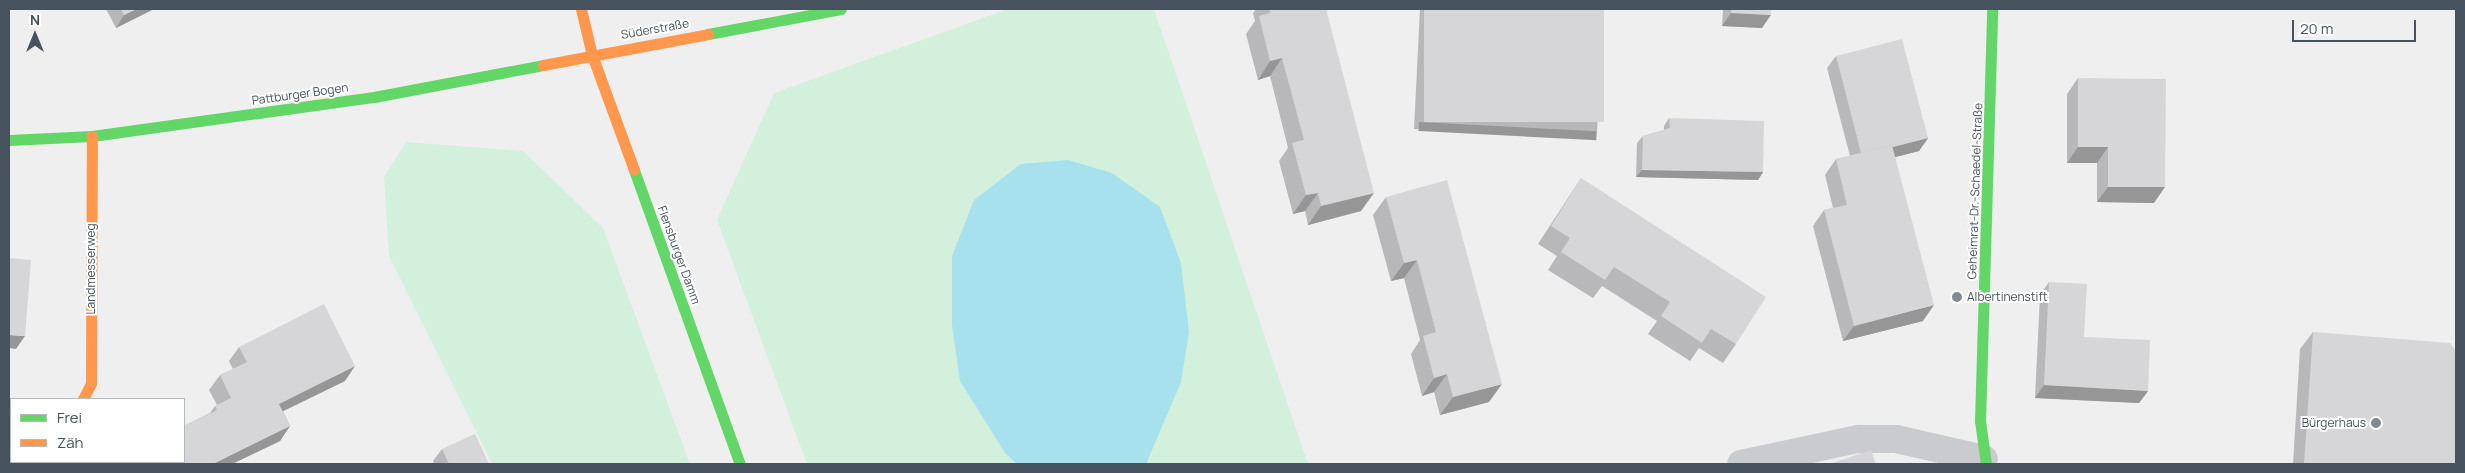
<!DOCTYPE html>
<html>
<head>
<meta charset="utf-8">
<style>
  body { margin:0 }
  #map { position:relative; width:2465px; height:473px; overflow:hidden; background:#f0efef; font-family:Manrope,sans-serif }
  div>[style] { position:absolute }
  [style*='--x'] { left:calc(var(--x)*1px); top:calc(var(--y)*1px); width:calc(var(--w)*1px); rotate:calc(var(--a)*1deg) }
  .green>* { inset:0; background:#d3f0dd }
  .water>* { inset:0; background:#a7e1ee }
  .street>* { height:28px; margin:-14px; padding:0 14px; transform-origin:14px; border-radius:14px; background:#c9cbce }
  .fast>* { height:11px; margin:-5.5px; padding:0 5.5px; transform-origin:5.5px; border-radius:5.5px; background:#63d668 }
  .slow>* { height:11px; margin:-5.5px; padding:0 5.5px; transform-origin:5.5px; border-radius:5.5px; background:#ff974d }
  .wall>* { inset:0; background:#b8b8ba }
  .shaded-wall>* { inset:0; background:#969697; transform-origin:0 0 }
  .building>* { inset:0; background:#d6d6d8; transform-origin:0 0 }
  .dots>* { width:14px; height:14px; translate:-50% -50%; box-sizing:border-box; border:2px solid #fff; border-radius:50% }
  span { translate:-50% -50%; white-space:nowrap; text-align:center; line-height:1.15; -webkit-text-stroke:4px #fff; paint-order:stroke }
  .street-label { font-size:12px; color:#46525d }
  .poi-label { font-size:12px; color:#46525d }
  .left { translate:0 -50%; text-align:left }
  .right { translate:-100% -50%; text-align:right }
  .frame { position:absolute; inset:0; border:10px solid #46525d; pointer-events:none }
  .legend { position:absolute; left:10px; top:398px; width:175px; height:65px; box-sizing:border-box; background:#fff; border:1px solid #b5babe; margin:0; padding:6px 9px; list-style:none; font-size:15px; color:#46525d }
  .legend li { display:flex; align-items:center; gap:10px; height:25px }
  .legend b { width:25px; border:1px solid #b5babe }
  .north { position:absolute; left:10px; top:10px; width:50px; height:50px; -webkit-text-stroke:4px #fff; paint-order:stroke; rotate:0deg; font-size:14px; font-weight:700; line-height:20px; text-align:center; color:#46525d }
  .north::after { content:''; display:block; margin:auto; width:18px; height:22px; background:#46525d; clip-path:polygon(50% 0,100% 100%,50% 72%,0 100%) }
  .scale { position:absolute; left:2292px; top:20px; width:124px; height:22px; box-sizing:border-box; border:2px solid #46525d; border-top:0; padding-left:6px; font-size:15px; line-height:18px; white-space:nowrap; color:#46525d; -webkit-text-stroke:4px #fff; paint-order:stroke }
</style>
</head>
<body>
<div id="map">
  <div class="green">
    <div style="clip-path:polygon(1008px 9px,1154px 9px,1308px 464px,807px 464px,717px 220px,774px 93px)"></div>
    <div style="clip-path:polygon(406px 142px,523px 151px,603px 228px,690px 464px,492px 464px,389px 256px,384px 177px)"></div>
  </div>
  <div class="water">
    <div style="clip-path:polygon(1068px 160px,1112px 173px,1160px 207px,1181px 263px,1189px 332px,1181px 382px,1146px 464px,1017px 464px,1005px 453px,960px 381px,952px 326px,952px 256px,974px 200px,1021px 164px)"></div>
  </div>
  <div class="street">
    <div style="--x:41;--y:464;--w:3;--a:-45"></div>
    <div style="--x:1741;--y:464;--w:120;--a:-12.1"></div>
    <div style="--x:1858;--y:439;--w:38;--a:0"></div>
    <div style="--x:1896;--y:439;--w:90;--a:12.8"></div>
  </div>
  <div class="fast">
    <div style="--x:708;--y:34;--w:135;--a:-10.6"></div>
    <div style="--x:9;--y:140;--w:83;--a:-2.8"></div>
    <div style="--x:92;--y:136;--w:285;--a:-7.9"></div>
    <div style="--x:374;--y:97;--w:172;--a:-10.7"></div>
    <div style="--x:634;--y:170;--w:313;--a:70.2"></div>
    <div style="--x:1986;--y:464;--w:43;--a:-97.9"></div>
    <div style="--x:1980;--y:421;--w:412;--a:-88.3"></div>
  </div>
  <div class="slow">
    <div style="--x:581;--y:9;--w:47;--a:76.6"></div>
    <div style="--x:592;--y:55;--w:122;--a:69.9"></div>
    <div style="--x:543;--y:65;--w:168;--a:-10.6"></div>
    <div style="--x:83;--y:399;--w:18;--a:-63"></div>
    <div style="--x:91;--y:383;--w:247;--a:-89.8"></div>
  </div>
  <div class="wall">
    <div style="clip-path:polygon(106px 9px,154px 9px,116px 28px)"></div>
    <div style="clip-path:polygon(1256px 9px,1326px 9px,1361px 211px,1308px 225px,1305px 211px,1293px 214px,1279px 161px,1288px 148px,1270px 76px,1258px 80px,1246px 34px,1255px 21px,1253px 13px)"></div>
    <div style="clip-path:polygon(1420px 9px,1604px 9px,1597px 131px,1592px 138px,1414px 129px)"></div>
    <div style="clip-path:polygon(1723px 9px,1771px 9px,1762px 28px,1722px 26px)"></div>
    <div style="clip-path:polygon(1836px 56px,1928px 138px,1919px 151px,1895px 157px,1923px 321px,1843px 341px,1813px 226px,1824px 210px,1833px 208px,1825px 175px,1836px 159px,1850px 156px,1827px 68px)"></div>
    <div style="clip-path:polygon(2078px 78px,2154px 203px,2097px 202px,2097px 163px,2067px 163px,2067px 94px)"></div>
    <div style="clip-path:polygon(1669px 118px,1763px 172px,1758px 180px,1636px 177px,1637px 143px,1643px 136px,1664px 130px,1664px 126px)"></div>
    <div style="clip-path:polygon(1581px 178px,1736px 344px,1723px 363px,1699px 348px,1690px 361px,1648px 334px,1657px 321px,1602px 286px,1593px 298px,1548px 270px,1557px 256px,1538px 244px)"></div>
    <div style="clip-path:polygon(1386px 197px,1489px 402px,1440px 415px,1434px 392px,1422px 396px,1411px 354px,1420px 340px,1404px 278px,1391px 281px,1373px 215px)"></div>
    <div style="clip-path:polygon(2049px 282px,2084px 337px,2148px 391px,2139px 403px,2035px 398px,2040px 295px)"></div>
    <div style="clip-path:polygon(2313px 332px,2456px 464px,2293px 464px,2300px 349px)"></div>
    <div style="clip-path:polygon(239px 347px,345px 381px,283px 411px,290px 426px,280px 441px,232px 464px,107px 464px,210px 413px,215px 406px,217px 405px,209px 390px,220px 375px,233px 369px,229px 361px)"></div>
    <div style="clip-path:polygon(442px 449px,489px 464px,434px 464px,433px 461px)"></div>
  </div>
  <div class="shaded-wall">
    <div style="clip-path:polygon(137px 9px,154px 9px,116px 28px,124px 15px)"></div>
    <div style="clip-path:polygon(1731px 13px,1771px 15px,1762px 28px,1722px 26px)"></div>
    <div style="clip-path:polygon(1282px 58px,1270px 76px,1258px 80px,1270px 61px)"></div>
    <div style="left:1419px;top:122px;width:178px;height:9px;rotate:3deg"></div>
    <div style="clip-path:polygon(1928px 138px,1919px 151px,1853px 168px,1861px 155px)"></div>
    <div style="clip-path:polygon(2078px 147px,2108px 147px,2097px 163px,2067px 163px)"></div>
    <div style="clip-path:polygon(1642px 170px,1763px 172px,1758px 180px,1636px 177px)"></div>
    <div style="clip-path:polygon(2108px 187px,2165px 187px,2154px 203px,2097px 202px)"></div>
    <div style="clip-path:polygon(1318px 193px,1305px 211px,1293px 214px,1306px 195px)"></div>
    <div style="clip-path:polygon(1374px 193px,1361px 211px,1308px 225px,1321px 206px)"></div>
    <div style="clip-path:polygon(1417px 260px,1404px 278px,1391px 281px,1404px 263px)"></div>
    <div style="clip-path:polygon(1934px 305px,1923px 321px,1843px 341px,1854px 326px)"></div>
    <div style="clip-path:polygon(9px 335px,25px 336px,16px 349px,9px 348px)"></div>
    <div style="clip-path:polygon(355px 366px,345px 381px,269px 418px,279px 404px)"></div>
    <div style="clip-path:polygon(1447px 374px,1434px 392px,1422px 396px,1434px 378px)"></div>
    <div style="clip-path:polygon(1502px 384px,1489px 402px,1440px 415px,1453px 397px)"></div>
    <div style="clip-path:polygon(2044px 385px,2148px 391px,2139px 403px,2035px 398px)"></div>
    <div style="clip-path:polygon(290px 426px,280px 441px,232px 464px,213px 464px)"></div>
  </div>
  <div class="building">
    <div style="clip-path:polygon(121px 9px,137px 9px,124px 15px)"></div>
    <div style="clip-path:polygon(1269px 9px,1326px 9px,1374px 193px,1321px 206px,1318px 193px,1306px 195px,1292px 143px,1304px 140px,1282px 58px,1270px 61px,1259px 16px,1270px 13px)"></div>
    <div style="left:1424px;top:9px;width:180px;height:113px"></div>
    <div style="clip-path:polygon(1731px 9px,1771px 9px,1771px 15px,1731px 13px)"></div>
    <div style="clip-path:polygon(1902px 39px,1928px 138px,1893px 147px,1892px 145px,1861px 153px,1836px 56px)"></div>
    <div style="clip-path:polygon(2078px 78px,2166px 79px,2165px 187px,2108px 187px,2108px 147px,2078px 147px)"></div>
    <div style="clip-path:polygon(1669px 118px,1764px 121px,1763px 172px,1642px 170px,1643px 136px,1670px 128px)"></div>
    <div style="clip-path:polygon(1892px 145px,1934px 305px,1854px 326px,1824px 210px,1847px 205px,1836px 159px)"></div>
    <div style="clip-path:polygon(1581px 178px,1766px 297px,1736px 344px,1711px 329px,1702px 343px,1661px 316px,1670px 302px,1614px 267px,1605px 280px,1561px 252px,1570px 238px,1551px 226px)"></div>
    <div style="clip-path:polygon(1447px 180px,1502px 384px,1453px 397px,1447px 374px,1434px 378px,1423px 336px,1436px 332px,1417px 260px,1404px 263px,1386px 197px)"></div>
    <div style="clip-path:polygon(9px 258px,31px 260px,25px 336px,9px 335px)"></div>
    <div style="clip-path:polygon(2049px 282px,2087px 284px,2084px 337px,2150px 340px,2148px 391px,2044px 385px)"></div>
    <div style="clip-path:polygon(324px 304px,355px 366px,279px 404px,290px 426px,213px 464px,107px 464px,112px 462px,184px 462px,184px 426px,217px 410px,215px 406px,231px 398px,220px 375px,247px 362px,239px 347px)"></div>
    <div style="clip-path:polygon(2313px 332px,2450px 343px,2456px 351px,2456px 464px,2304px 464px)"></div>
    <div style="clip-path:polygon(475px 434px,489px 464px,449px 464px,442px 449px)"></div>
    <div style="clip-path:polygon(1871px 450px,1876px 464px,1829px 464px)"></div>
  </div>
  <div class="dots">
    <div style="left:1957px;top:297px;background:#828990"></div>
    <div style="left:2376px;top:423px;background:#828990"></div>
  </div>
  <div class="street-label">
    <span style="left:655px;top:29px;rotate:-10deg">Süderstraße</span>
    <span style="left:300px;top:94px;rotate:-8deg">Pattburger Bogen</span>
    <span style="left:1975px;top:191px;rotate:-88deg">Geheimrat-Dr.-Schaedel-Straße</span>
    <span style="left:679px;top:255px;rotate:70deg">Flensburger Damm</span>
    <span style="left:91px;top:269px;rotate:-90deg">Landmesserweg</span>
  </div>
  <div class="poi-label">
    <span class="left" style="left:1967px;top:297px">Albertinenstift</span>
    <span class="right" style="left:2366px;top:423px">Bürgerhaus</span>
  </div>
  <div class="frame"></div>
  <ul class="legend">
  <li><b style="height:6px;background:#63d668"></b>Frei</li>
  <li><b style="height:6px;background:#ff974d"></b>Zäh</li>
  </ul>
  <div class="north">N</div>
  <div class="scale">20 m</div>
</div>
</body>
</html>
